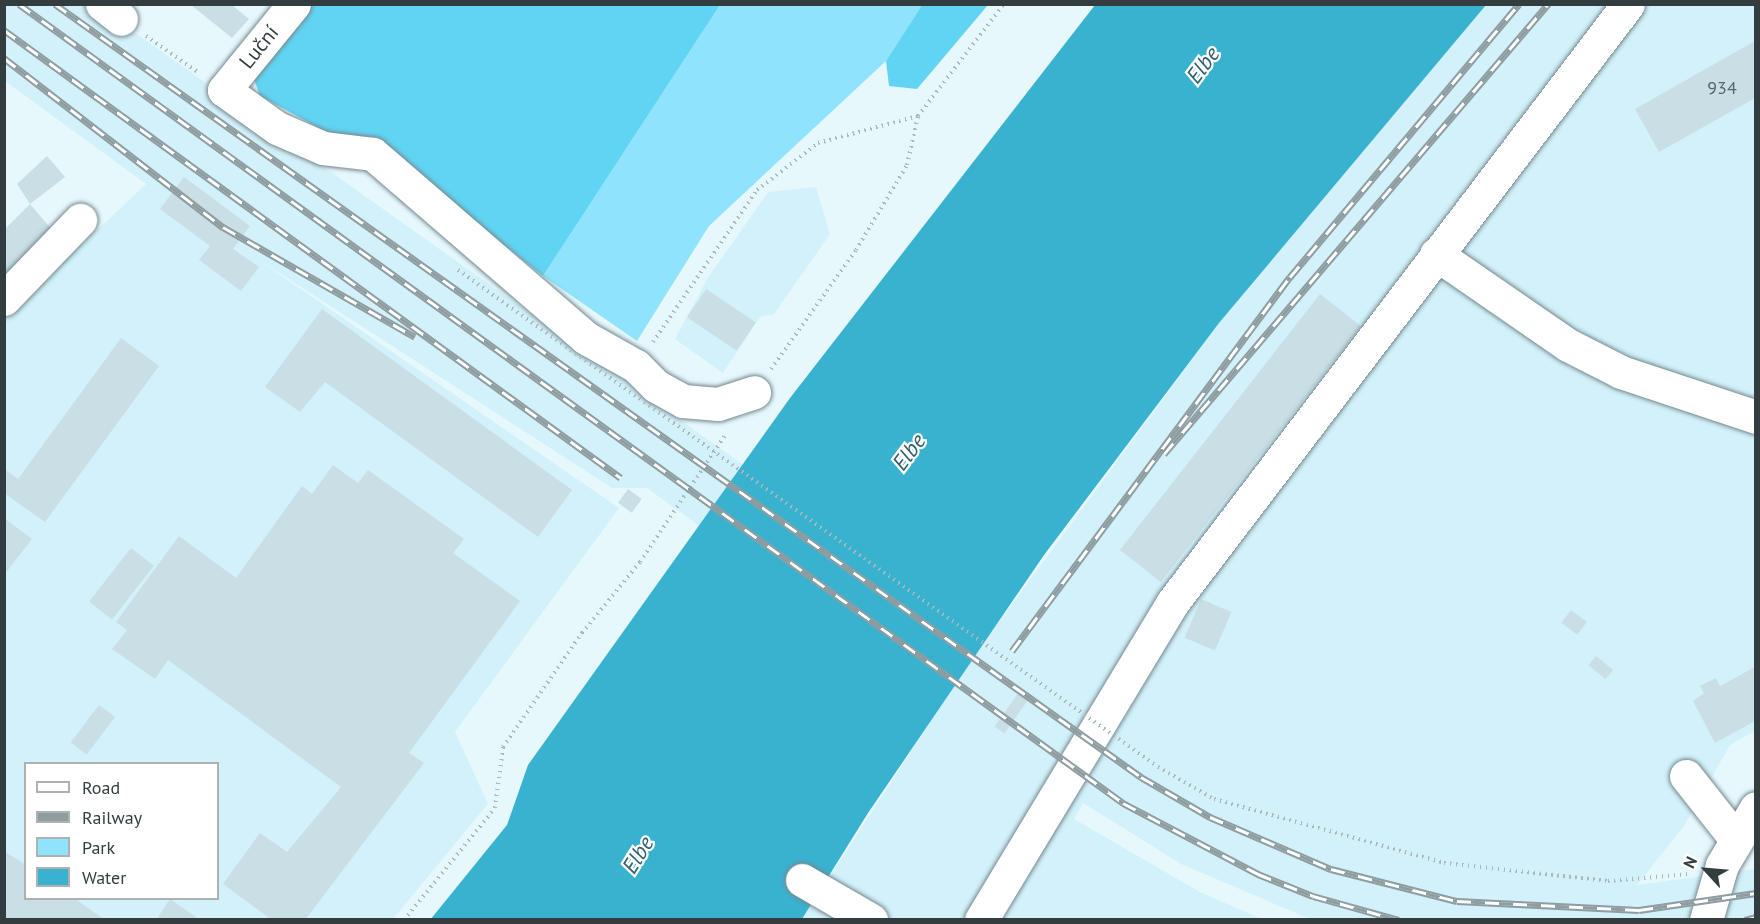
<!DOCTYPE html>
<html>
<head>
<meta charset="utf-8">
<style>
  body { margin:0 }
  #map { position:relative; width:1760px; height:924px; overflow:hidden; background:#e7f8fd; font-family:"PT Sans",sans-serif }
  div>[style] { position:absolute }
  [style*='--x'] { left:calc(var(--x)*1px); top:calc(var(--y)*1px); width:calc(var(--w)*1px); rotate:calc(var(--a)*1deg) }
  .built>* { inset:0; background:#d3f1fa }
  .green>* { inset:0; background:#8fe3fc }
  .forest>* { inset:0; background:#61d4f3 }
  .water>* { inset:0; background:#39b2d0 }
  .building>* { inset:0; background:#c9dee5; transform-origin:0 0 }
  .path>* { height:4px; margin-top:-2px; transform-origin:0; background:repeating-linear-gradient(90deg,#aab8bc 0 1.5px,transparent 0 6px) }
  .roads { filter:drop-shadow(0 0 2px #75888e) drop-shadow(0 0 2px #75888e) }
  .minor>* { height:33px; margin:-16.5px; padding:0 16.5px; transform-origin:16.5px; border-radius:16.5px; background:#fff }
  .rail>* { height:7px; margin-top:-3.5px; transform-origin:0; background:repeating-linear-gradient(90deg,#fff 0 14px,#8f9ca0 0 28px); box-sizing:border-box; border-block:2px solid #8f9ca0 }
  .path-bridge>* { height:4px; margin-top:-2px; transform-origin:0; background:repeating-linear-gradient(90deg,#aab8bc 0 1.5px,transparent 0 6px) }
  span { translate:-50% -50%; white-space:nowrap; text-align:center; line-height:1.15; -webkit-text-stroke:4.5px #fff; paint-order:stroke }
  .number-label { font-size:18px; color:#586468 }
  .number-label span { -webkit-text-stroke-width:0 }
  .street-label { font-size:21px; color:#333c3e }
  .water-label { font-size:22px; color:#2f5f6d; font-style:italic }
  .frame { position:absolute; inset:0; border:6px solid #333c3e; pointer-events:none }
  .legend { position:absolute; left:24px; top:762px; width:195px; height:138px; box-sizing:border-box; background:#fff; border:2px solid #adb1b2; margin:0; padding:8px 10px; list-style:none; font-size:18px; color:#333c3e }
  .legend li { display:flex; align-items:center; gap:12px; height:30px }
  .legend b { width:30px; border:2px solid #adb1b2 }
  .north { position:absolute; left:1676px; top:840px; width:60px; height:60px; -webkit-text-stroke:4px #fff; paint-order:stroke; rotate:296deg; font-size:16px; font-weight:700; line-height:24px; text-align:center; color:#333c3e }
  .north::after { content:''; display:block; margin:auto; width:21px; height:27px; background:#333c3e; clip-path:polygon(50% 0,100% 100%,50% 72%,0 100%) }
</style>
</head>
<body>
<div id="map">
  <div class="built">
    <div style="clip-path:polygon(evenodd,5px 5px,96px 5px,987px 638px,1219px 323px,1486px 5px,1755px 5px,1755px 731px,1730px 745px,1684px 826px,1637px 885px,1755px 869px,1755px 919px,1310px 919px,1181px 864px,1083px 803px,1074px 819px,1200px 892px,1262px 919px,802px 919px,943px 702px,647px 488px,612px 488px,253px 256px,619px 508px,455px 732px,488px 804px,393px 919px,5px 919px,5px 317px,146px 184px,5px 81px,5px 5px,26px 764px,218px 764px,218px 898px,26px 898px,26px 764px)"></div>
    <div style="clip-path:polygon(816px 187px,830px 234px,774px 314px,760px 317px,723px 373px,675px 339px,707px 279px,768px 192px)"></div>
  </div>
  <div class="green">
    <div style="clip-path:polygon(720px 5px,922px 5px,886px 61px,709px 226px,637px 341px,543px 276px)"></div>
  </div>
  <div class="forest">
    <div style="clip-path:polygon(312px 5px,720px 5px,543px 276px,380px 146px,323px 130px,260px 96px,254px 79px)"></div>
    <div style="clip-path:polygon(922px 5px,988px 5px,917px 89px,889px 86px,886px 61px)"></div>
  </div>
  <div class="water">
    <div style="clip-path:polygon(1095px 5px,1486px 5px,1219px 323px,1044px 555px,868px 813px,802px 919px,430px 920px,507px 825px,528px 765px,790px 398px)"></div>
  </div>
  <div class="building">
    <div style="clip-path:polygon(191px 5px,232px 5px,249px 19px,232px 38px)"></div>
    <div style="clip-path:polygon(1755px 41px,1755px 98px,1659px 152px,1635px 109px)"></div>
    <div style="clip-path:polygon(47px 156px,65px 177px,30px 204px,17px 184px)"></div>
    <div style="clip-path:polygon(184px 177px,250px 226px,233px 249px,259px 267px,241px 291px,199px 260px,210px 246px,160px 209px)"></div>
    <div style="clip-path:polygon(30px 204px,54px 232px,4px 280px,4px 230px)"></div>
    <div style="left:706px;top:289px;width:60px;height:34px;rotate:34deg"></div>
    <div style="left:1320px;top:294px;width:52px;height:325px;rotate:38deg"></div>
    <div style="clip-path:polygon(322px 309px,572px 490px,538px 537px,325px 382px,300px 412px,265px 387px)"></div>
    <div style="clip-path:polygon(121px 338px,159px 366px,45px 522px,4px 493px,4px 469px,18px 479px)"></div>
    <div style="clip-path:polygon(333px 465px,358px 483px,368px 470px,464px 539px,453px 553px,520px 601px,409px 753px,424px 763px,305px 920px,272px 920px,223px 884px,260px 833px,287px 852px,341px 787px,168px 660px,155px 679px,112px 649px,127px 630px,116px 622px,179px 536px,236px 578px,302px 486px,312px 494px)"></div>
    <div style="left:628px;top:489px;width:17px;height:17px;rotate:36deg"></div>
    <div style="clip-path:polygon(4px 518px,32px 539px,4px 575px)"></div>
    <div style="left:131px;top:548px;width:29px;height:68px;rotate:38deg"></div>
    <div style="left:1201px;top:599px;width:33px;height:42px;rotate:23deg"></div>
    <div style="left:1571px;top:610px;width:20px;height:16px;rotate:37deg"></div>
    <div style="left:1596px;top:656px;width:22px;height:12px;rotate:39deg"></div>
    <div style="clip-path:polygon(1755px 667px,1755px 721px,1715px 743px,1693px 701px,1704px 693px,1700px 686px,1716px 678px,1720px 686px)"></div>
    <div style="left:1021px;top:689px;width:12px;height:46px;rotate:35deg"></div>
    <div style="left:99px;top:705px;width:20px;height:47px;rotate:37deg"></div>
    <div style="clip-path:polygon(4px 851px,26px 865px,26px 898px,74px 898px,105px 920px,4px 920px)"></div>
    <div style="clip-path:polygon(170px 899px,200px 920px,156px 920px)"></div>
  </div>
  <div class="path">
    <div style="--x:146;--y:36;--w:65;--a:34.9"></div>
    <div style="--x:653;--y:342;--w:184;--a:-55.6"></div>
    <div style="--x:757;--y:190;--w:77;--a:-37.6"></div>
    <div style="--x:818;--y:143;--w:104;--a:-15.1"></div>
    <div style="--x:771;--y:369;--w:146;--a:-54.5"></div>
    <div style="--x:856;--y:250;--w:99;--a:-59"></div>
    <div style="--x:907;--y:165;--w:50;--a:-77.3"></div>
    <div style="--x:918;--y:116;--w:141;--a:-52.5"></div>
    <div style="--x:1158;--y:767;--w:64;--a:29.7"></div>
    <div style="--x:1214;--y:799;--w:239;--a:15.5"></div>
    <div style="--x:1444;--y:863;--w:165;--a:6.3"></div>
    <div style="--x:1608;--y:881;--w:81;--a:-4.9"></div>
    <div style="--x:404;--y:920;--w:144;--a:-50.9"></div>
    <div style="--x:495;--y:808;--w:62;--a:-82.5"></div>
    <div style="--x:503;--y:747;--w:139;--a:-55.3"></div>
    <div style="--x:582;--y:633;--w:92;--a:-50.8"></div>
    <div style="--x:640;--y:562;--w:154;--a:-56.1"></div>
  </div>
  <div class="roads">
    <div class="minor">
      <div style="--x:102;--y:4;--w:24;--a:38"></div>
      <div style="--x:294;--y:4;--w:111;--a:129.1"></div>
      <div style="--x:224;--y:90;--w:65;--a:35.6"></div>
      <div style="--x:277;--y:128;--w:50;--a:23.5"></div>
      <div style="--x:323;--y:148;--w:50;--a:6.8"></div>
      <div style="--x:373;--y:154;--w:281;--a:40.8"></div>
      <div style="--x:586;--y:338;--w:57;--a:29.2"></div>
      <div style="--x:636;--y:366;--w:28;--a:45"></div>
      <div style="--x:656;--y:386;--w:31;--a:29"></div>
      <div style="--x:683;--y:401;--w:35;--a:5"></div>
      <div style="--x:718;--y:404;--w:38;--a:-18"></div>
      <div style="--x:1436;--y:254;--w:160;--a:34.6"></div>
      <div style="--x:1568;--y:345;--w:59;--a:27"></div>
      <div style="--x:1621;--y:372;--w:142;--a:18.4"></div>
      <div style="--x:4;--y:299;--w:110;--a:-46.1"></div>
      <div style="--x:1686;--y:776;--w:79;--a:51.7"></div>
      <div style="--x:802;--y:880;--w:80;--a:30.1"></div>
      <div style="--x:981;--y:920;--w:371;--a:-58.9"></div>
      <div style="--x:1173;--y:602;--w:751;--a:-52.73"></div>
      <div style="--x:1706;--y:920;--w:57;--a:-73.8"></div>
      <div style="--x:1722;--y:865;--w:66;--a:-59.2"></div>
    </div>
  </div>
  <div class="rail">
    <div style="--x:19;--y:4;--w:1363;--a:35.89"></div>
    <div style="--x:1123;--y:803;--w:153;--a:27.7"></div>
    <div style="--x:1258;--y:874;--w:59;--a:21.8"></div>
    <div style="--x:1313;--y:896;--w:89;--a:15.6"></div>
    <div style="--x:55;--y:4;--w:1333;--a:35.44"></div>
    <div style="--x:1141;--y:777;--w:80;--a:30.1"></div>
    <div style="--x:1210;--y:817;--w:132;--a:23.3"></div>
    <div style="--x:1331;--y:869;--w:130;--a:14.3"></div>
    <div style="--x:1457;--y:901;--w:182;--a:2.8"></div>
    <div style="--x:1639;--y:910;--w:118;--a:-8.3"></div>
    <div style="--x:4;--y:30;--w:762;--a:35.98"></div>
    <div style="--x:4;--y:58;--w:277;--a:37.7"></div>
    <div style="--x:223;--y:227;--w:221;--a:29.8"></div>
    <div style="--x:1164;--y:454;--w:592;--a:-49.52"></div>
    <div style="--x:1012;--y:651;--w:466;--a:-53.4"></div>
    <div style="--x:1290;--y:277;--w:356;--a:-50"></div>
    <div style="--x:1745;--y:920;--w:11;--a:-15"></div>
  </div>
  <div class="path-bridge">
    <div style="--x:458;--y:270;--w:858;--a:35.37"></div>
  </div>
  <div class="number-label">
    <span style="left:1722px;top:88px">934</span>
  </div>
  <div class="street-label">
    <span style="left:259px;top:47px;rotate:-51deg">Luční</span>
  </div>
  <div class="water-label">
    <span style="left:1203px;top:65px;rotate:-53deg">Elbe</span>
    <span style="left:909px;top:452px;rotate:-53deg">Elbe</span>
    <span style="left:638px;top:855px;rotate:-58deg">Elbe</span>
  </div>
  <div class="frame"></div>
  <ul class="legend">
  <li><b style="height:8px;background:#fff"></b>Road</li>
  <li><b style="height:8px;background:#8f9ca0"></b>Railway</li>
  <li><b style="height:16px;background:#8fe3fc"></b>Park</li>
  <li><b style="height:16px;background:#39b2d0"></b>Water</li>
  </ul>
  <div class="north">N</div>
</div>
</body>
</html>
